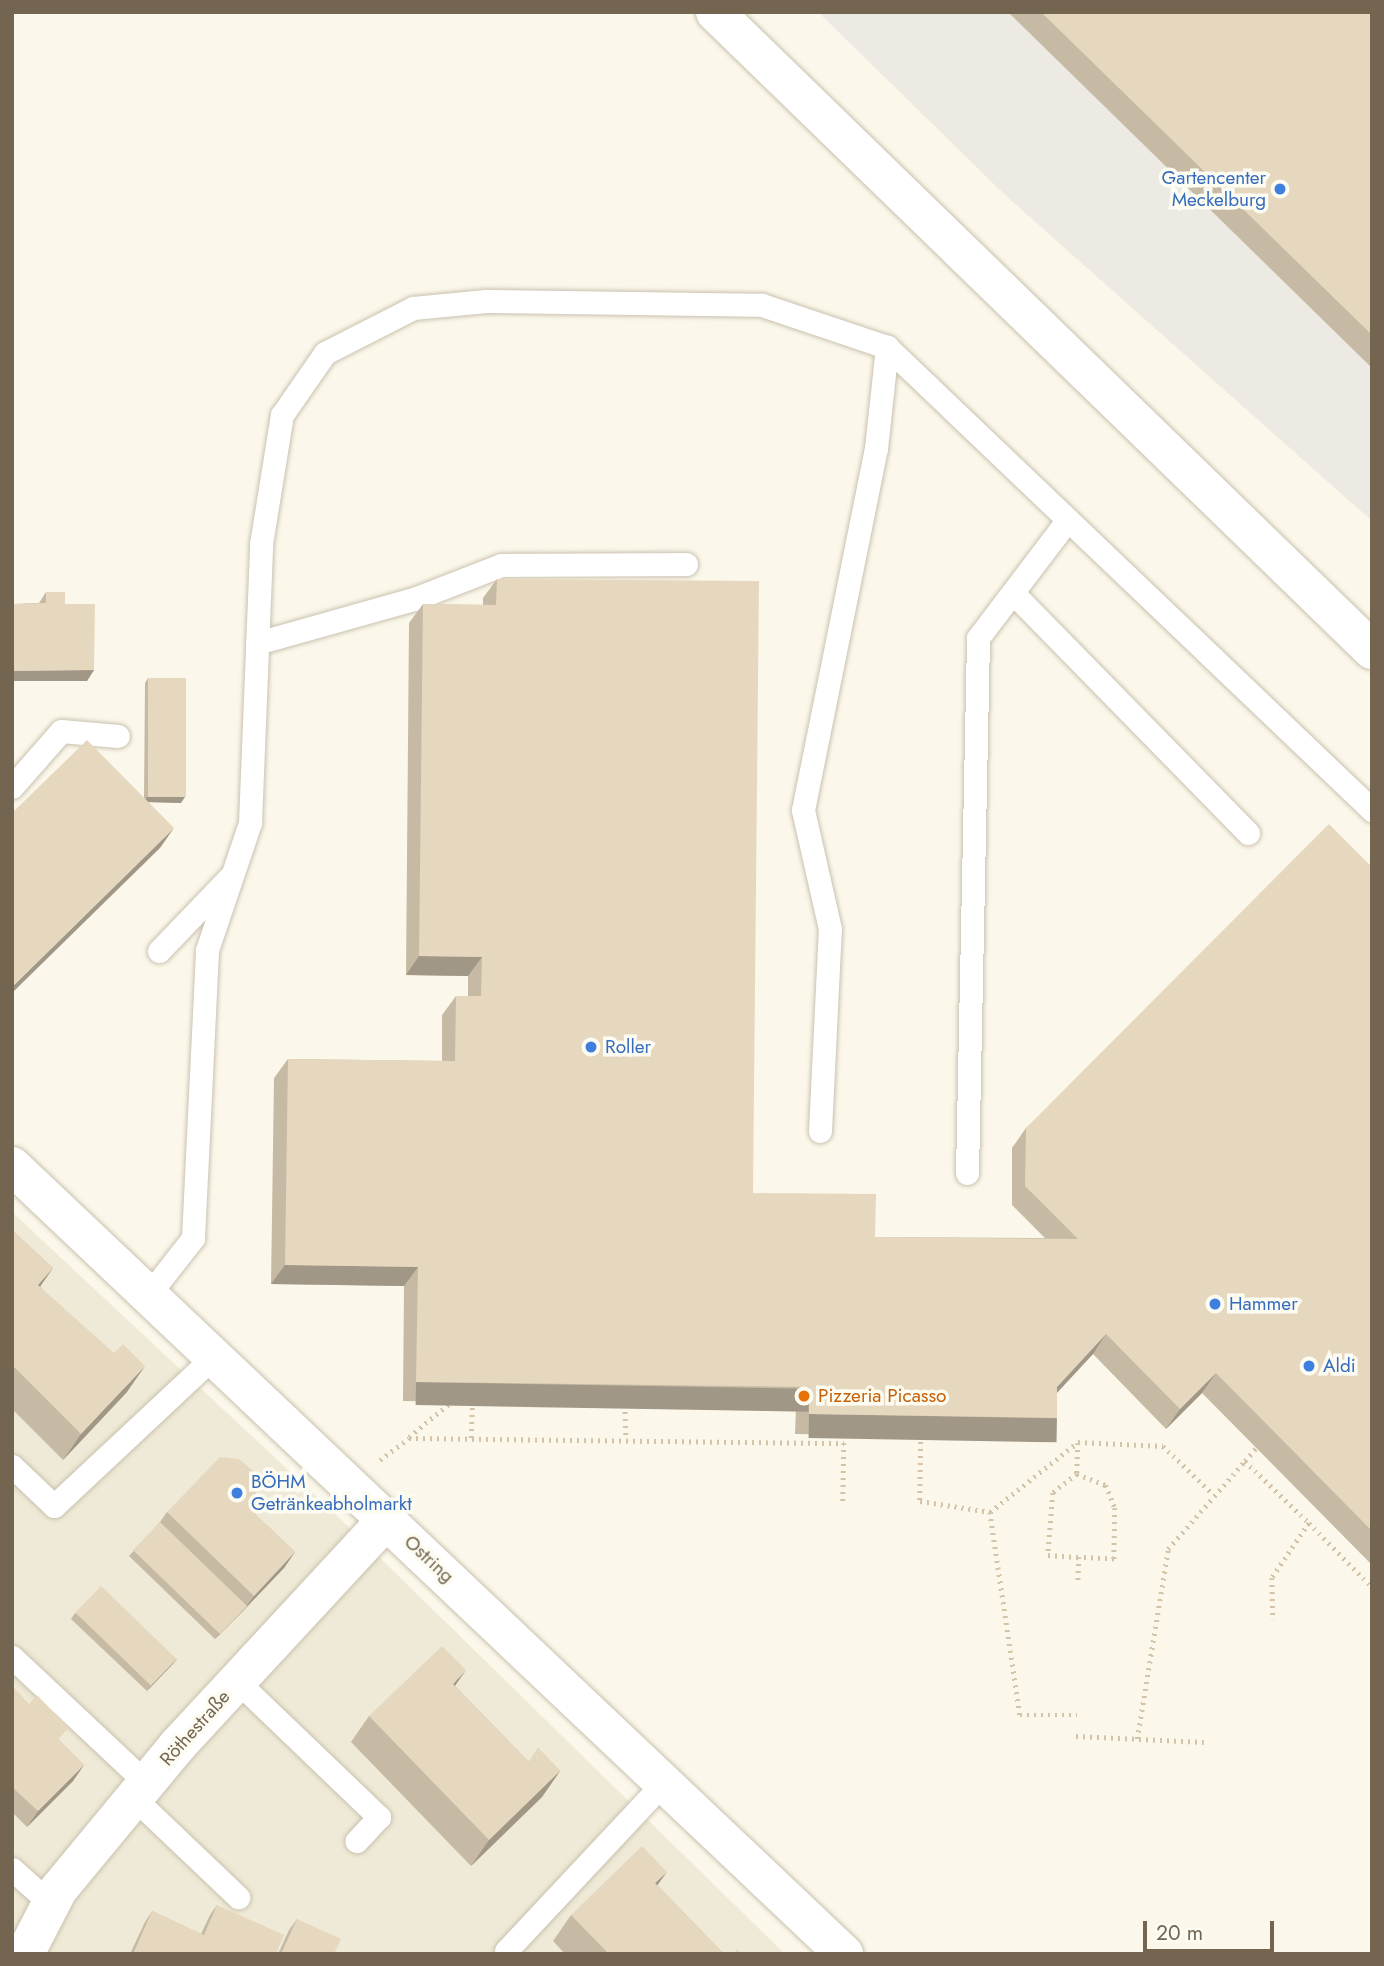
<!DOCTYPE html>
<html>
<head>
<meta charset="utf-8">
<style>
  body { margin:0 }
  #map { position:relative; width:1384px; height:1966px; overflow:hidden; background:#fbf8eb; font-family:Jost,sans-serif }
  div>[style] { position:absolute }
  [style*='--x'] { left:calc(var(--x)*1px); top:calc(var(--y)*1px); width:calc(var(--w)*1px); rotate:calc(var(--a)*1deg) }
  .residential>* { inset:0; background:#efead7 }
  .industrial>* { inset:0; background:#edeae3 }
  .path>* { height:4.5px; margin-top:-2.25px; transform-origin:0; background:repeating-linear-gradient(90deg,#d3c3a8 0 2px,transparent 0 7px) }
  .roads { filter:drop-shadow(0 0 2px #cac1af) drop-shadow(0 0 2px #cac1af) }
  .lane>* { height:23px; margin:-11.5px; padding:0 11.5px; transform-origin:11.5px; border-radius:11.5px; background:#fff }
  .street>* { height:38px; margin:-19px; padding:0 19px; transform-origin:19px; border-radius:19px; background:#fff }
  .secondary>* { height:38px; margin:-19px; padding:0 19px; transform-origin:19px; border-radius:19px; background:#fff }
  .wall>* { inset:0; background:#c6baa4 }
  .shaded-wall>* { inset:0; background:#a19786; transform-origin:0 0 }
  .building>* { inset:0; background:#e6d8bf; transform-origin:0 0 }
  .dots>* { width:19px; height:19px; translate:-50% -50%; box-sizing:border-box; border:4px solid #fdfcf2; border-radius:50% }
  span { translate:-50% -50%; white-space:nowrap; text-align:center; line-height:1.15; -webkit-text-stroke:7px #fdfcf2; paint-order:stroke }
  .shop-label { font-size:19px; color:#366cbe }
  .right { translate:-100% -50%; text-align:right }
  .left { translate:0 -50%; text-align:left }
  .food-label { font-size:19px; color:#c56008 }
  .street-label { font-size:19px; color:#746550 }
  .frame { position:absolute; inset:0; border:14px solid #746550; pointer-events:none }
  .scale { position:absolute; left:1143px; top:1921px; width:131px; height:32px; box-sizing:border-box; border:4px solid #746550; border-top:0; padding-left:9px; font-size:21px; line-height:24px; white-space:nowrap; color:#746550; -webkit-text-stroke:5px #fdfcf2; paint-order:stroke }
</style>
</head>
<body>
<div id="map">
  <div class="residential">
    <div style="clip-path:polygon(12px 1212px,332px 1511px,785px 1954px,12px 1954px)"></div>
  </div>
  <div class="industrial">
    <div style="clip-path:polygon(818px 12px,1372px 12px,1372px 521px,1005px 195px)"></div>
  </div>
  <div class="path">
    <div style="--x:625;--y:1405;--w:33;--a:88"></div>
    <div style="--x:921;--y:1435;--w:66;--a:90.9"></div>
    <div style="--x:920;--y:1501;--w:71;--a:8.9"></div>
    <div style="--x:990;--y:1512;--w:112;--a:-38.5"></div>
    <div style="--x:1078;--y:1442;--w:85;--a:2.7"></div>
    <div style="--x:1163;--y:1446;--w:69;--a:43.8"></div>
    <div style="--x:409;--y:1437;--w:55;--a:-39.8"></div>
    <div style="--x:471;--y:1438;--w:36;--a:-88"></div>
    <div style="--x:1078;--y:1443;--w:31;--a:92"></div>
    <div style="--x:1077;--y:1474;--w:31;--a:142"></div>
    <div style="--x:1053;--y:1493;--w:62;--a:94.6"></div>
    <div style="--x:1048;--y:1555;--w:31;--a:4"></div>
    <div style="--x:1079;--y:1557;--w:24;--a:92"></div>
    <div style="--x:380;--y:1460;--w:36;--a:-37"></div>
    <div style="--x:409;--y:1438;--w:435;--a:0.7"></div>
    <div style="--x:844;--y:1443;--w:58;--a:91"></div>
    <div style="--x:1245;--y:1461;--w:17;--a:-50"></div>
    <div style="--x:1077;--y:1474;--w:31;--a:21"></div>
    <div style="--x:1106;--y:1485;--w:25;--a:69"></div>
    <div style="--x:1115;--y:1508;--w:51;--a:91.1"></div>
    <div style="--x:1114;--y:1559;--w:35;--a:-177"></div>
    <div style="--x:990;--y:1512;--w:205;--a:81.6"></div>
    <div style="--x:1020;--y:1715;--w:57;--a:0"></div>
    <div style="--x:1309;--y:1523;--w:90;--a:45.5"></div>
    <div style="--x:1076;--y:1736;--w:128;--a:2.7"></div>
    <div style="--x:1137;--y:1739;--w:193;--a:-80.7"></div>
    <div style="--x:1168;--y:1549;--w:117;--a:-48.8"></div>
    <div style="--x:1245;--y:1461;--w:89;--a:44.1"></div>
    <div style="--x:1309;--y:1523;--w:66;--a:123.9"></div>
    <div style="--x:1272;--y:1578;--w:42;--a:88.6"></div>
  </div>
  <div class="roads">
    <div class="lane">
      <div style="--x:1013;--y:593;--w:336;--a:45.6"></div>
      <div style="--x:257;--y:643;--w:163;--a:-15.7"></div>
      <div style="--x:414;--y:599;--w:93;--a:-21.3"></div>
      <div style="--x:501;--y:565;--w:185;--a:-0.3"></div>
      <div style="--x:12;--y:787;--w:74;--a:-48.8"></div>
      <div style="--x:61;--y:731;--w:57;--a:5"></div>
      <div style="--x:159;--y:951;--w:100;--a:-46.2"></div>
      <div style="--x:820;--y:1131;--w:202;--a:-87.2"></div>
      <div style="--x:830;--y:929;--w:122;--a:-102.8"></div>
      <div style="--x:803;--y:810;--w:369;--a:-78.6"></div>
      <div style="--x:876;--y:448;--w:102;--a:-83.8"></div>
      <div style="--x:967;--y:1173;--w:535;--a:-88.82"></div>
      <div style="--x:978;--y:638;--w:146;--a:-52.8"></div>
      <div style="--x:146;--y:1298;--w:76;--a:-51.9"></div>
      <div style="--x:193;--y:1238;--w:288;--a:-87.2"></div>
      <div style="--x:207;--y:950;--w:134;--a:-71.3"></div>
      <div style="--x:250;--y:823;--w:279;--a:-87.7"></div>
      <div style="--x:261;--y:544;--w:131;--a:-80.8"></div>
      <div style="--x:282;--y:415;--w:75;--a:-55.3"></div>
      <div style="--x:325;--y:353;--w:99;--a:-27.1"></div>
      <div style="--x:413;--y:308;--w:73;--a:-5.5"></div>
      <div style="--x:486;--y:301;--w:276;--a:0.8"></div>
      <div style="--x:762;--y:305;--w:132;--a:18.6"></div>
      <div style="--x:887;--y:347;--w:671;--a:43.67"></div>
      <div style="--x:12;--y:1466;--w:58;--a:43.6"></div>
      <div style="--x:54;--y:1506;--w:216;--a:-43.1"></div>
      <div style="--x:12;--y:1657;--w:184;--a:43.2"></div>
      <div style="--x:237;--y:1681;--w:197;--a:43.8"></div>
      <div style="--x:379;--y:1817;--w:33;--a:133"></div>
      <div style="--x:134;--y:1798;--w:144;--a:43.6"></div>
      <div style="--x:12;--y:1869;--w:52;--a:41.9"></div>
      <div style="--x:509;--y:1954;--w:4;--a:-135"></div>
      <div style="--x:506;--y:1951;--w:231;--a:-46.9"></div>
    </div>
    <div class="street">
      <div style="--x:12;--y:1166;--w:1146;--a:43.44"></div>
      <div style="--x:25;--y:1954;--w:72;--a:-62.7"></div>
      <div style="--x:58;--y:1890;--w:187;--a:-50.4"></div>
      <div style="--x:177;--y:1746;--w:309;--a:-47.2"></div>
    </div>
    <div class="secondary">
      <div style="--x:715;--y:12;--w:916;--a:44.16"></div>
    </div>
  </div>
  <div class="wall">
    <div style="clip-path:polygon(1008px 12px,1372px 12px,1372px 366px,1371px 367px)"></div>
    <div style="clip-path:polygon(497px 579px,753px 1193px,875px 1237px,1045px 1238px,1012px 1205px,1012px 1148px,1026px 1128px,1372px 867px,1372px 1565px,1202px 1393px,1166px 1429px,1093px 1354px,1057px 1392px,1057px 1418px,1043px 1438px,795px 1434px,796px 1407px,403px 1401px,404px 1286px,271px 1284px,274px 1078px,288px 1059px,442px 1061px,442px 1015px,456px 996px,468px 996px,468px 976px,406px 975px,409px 623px,423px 604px,483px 605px,483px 598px)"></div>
    <div style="clip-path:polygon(46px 592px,65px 604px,94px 670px,87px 681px,12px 681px,12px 607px,14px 604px,39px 603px)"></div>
    <div style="clip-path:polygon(148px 678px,181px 803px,148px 802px,160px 848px,144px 798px,145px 683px)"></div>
    <div style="clip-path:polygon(12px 1230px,53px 1268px,40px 1286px,127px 1392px,63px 1460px,12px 1409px)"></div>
    <div style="clip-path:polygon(167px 1512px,254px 1513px,295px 1552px,284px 1568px,215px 1639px,129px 1556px,160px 1522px)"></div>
    <div style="clip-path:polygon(75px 1613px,177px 1659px,147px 1691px,71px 1619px)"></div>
    <div style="clip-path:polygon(12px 1686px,60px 1741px,84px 1765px,73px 1781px,27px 1827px,12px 1812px)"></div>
    <div style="clip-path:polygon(455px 1686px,529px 1762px,538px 1748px,560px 1771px,542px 1797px,471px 1866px,351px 1742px,369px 1716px)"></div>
    <div style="clip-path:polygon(657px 1885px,724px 1954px,565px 1954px,553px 1941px,571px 1915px)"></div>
    <div style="clip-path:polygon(217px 1905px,276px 1954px,130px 1954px,145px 1922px,152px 1911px,201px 1934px,210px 1915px)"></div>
    <div style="clip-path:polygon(297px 1919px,334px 1954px,278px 1954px,289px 1930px)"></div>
  </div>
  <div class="shaded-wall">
    <div style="clip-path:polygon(94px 670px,87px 681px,12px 681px,12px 674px,14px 671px)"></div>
    <div style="clip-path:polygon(147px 797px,185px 797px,181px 803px,144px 802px)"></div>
    <div style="clip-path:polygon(174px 828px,160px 848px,12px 993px,12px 987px)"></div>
    <div style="clip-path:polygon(419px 956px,482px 957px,468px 976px,406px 975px)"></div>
    <div style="clip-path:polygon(285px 1265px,418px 1267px,404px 1286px,271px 1284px)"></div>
    <div style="clip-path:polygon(53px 1268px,35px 1294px,38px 1285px)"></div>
    <div style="clip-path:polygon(1106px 1334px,1093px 1354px,1044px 1407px,1057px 1387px)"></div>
    <div style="clip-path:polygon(145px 1366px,127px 1392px,63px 1460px,81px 1434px)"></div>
    <div style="clip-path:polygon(1216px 1373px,1202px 1393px,1166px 1429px,1180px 1409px)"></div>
    <div style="left:416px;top:1382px;width:393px;height:23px;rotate:1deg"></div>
    <div style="left:809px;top:1414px;width:248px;height:24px;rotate:1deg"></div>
    <div style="clip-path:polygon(295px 1552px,284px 1568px,243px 1611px,254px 1596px)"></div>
    <div style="clip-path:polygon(247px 1606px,243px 1611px,215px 1639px,219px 1634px)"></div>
    <div style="clip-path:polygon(177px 1659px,173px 1664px,147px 1691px,151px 1686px)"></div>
    <div style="clip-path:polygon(466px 1670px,448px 1696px,453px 1684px)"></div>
    <div style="clip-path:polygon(84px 1765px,73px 1781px,27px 1827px,38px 1811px)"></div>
    <div style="clip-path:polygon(560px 1771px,542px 1797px,471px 1866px,489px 1840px)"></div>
    <div style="clip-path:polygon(667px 1872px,648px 1898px,655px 1883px)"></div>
  </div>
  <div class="building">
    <div style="clip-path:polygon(1041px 12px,1372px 12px,1372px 335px)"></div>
    <div style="clip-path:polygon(497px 579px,759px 581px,753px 1193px,876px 1194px,875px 1237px,1078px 1239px,1025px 1186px,1026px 1128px,1329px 824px,1372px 867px,1372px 1531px,1216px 1373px,1180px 1409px,1106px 1334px,1057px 1387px,1057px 1418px,809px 1414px,809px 1387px,416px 1382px,418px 1267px,285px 1265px,288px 1059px,455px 1061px,456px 996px,481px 996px,482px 957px,419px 956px,423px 604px,496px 605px)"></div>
    <div style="clip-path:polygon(46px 592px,65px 592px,65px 604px,95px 604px,94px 670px,14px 671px,14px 604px,46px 603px)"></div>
    <div style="left:148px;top:678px;width:38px;height:119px"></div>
    <div style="clip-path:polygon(87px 740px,174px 828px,12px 987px,12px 813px)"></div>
    <div style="clip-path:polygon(12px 1230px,53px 1268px,38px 1285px,114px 1353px,123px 1344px,145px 1366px,81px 1434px,12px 1365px)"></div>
    <div style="clip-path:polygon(220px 1457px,239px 1459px,258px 1475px,254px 1513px,295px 1552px,254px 1596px,167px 1512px)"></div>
    <div style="left:160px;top:1522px;width:121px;height:39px;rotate:44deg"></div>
    <div style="left:101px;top:1586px;width:105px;height:37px;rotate:44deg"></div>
    <div style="clip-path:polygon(442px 1646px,466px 1670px,453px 1684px,529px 1762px,538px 1748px,560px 1771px,489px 1840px,369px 1716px)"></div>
    <div style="clip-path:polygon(12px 1686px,29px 1704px,37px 1695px,69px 1728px,58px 1739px,84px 1765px,38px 1811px,12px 1787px)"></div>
    <div style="clip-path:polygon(642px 1846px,667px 1872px,655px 1883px,724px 1954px,609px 1954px,571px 1915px)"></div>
    <div style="clip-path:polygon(217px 1905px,284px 1935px,276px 1954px,133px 1954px,152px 1911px,204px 1935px)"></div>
    <div style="clip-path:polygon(297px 1919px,341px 1939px,334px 1954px,281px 1954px)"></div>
    <div style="clip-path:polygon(737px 1949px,742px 1954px,734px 1954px)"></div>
  </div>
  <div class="dots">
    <div style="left:1280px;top:189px;background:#3f7fe0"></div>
    <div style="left:591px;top:1047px;background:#3f7fe0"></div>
    <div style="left:1215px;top:1304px;background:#3f7fe0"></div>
    <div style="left:1309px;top:1366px;background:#3f7fe0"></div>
    <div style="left:804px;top:1396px;background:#e8710a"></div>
    <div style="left:237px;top:1493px;background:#3f7fe0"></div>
  </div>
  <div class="shop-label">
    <span class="right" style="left:1266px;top:189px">Gartencenter<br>Meckelburg</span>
    <span class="left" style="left:605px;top:1047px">Roller</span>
    <span class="left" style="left:1229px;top:1304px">Hammer</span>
    <span class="left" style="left:1323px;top:1366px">Aldi</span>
    <span class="left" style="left:251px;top:1493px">BÖHM<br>Getränkeabholmarkt</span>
  </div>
  <div class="food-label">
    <span class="left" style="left:818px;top:1396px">Pizzeria Picasso</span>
  </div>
  <div class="street-label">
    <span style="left:429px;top:1559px;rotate:43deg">Ostring</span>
    <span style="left:195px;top:1728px;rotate:-48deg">Röthestraße</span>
  </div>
  <div class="frame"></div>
  <div class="scale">20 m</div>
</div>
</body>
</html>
